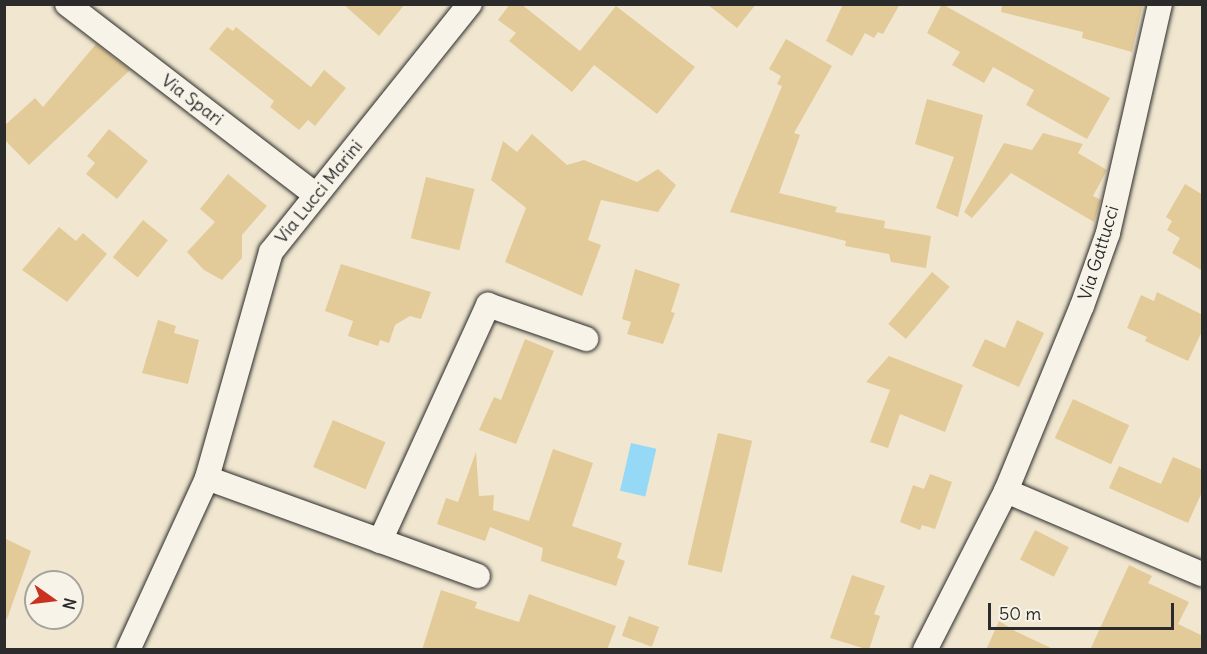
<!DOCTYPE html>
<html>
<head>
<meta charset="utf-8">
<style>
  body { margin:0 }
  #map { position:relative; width:1207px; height:654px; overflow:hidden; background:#f1e7d0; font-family:Delius,sans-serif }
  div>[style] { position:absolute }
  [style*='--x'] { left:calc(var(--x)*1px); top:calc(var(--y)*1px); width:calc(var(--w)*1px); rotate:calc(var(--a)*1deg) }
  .water>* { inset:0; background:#95d9f7; transform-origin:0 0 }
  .building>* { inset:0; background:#e3ca99; transform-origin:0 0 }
  .roads { filter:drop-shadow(0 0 2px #2b2b2b) drop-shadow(0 0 2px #2b2b2b) }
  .minor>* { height:24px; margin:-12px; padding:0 12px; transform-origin:12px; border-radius:12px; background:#f7f3e8 }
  span { translate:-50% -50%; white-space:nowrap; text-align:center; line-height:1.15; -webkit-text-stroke:4.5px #f7f3e8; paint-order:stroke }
  .street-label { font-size:18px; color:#2b2b2b }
  .frame { position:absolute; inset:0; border:6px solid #2b2b2b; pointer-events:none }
  .north { position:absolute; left:24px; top:570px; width:60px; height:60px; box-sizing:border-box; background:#f7f3e8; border:2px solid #a5a39c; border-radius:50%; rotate:104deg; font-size:16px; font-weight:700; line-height:24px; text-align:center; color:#2b2b2b }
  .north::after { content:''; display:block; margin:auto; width:21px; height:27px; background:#c8321e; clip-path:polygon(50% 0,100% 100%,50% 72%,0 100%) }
  .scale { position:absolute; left:988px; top:603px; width:186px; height:27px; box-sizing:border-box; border:3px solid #2b2b2b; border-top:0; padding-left:8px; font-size:18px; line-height:21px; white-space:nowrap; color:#2b2b2b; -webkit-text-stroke:4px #f7f3e8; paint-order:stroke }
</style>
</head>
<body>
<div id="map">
  <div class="water">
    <div style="left:631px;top:443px;width:26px;height:49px;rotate:13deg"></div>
  </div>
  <div class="building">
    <div style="clip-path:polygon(343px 4px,405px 4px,379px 36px)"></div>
    <div style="clip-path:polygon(510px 4px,521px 4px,580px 51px,616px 6px,695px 67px,657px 114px,594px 65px,572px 92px,509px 41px,516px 33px,498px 20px)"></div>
    <div style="clip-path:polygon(707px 4px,756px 4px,737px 28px)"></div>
    <div style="clip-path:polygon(843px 4px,900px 4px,883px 34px,878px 32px,874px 38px,865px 33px,852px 56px,826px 41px)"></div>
    <div style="clip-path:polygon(942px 4px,1110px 98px,1087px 139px,1026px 105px,1034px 90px,993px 67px,984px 83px,952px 65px,960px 52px,927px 33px)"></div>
    <div style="clip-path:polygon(1002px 4px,1143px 4px,1132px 52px,1082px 38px,1083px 32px,1001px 12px)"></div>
    <div style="clip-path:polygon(227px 27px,233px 31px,236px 27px,311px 87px,324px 70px,346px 88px,315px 126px,308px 120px,299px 130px,270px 107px,274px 101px,209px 49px)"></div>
    <div style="clip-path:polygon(786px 39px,832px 66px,794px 133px,800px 135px,779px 193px,837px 207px,835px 212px,885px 221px,884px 228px,931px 236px,926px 268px,891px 262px,889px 254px,845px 246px,846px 241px,730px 212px,782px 86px,777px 84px,781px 76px,769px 69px)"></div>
    <div style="clip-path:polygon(96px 44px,130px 70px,29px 165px,4px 139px,4px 126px,35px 98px,43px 107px)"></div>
    <div style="clip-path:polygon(927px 99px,983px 115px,958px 217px,936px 208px,954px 157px,915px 144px)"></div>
    <div style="clip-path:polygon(109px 129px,148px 161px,117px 199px,86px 174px,95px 163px,87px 156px)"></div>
    <div style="clip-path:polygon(1043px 133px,1083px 144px,1078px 153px,1107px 170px,1093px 196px,1101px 200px,1094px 222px,1011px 173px,972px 218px,964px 212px,1004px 143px,1032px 150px)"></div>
    <div style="clip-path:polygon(532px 134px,567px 165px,584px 160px,637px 182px,658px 169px,676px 185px,658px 212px,601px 200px,588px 240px,601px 245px,582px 296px,505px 262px,526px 208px,491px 180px,503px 141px,517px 152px)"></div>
    <div style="clip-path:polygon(228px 174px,267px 206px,242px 235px,242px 258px,222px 280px,204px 270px,187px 252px,215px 222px,200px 209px)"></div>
    <div style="left:426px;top:177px;width:50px;height:63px;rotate:14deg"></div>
    <div style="clip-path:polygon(1185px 184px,1203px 195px,1203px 271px,1172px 253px,1180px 238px,1167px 230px,1172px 221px,1166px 217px)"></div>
    <div style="left:143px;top:220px;width:32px;height:48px;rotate:39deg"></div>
    <div style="clip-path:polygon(59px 227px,76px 241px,83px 233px,107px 254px,67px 302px,22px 270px)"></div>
    <div style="clip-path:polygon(341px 264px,431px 292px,421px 319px,410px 316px,395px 325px,389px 343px,380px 340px,378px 346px,348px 336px,353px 321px,325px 311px)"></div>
    <div style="clip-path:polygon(635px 269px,680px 284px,671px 312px,675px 313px,663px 344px,627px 334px,631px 322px,622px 319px)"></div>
    <div style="left:932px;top:272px;width:23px;height:68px;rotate:40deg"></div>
    <div style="clip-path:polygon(1157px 292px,1203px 315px,1203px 329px,1188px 361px,1145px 341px,1147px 337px,1127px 328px,1141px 295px,1154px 301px)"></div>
    <div style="clip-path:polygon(158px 320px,176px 326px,174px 333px,199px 340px,188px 384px,142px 373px)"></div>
    <div style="clip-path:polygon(1017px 320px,1044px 333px,1019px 387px,972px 366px,985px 339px,1005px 348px)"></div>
    <div style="clip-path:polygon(525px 339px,554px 351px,516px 444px,479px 430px,494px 397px,501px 400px)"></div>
    <div style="clip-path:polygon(889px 356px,963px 385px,945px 432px,900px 414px,888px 448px,870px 442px,890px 390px,866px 382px)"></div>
    <div style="left:1073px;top:399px;width:62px;height:43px;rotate:25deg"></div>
    <div style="left:333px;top:420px;width:57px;height:51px;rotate:23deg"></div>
    <div style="left:718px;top:433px;width:35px;height:135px;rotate:13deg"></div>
    <div style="clip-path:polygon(553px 449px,593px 463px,572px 526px,622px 543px,617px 558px,625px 561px,616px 586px,541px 561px,543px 548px,490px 527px,485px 541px,437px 524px,446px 498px,458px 502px,476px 452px,479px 496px,494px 495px,493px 510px,529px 521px)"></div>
    <div style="clip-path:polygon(1173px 457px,1203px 470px,1203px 490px,1188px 523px,1109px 488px,1119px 466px,1161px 484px)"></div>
    <div style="clip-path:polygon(930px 474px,952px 482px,935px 529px,922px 525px,920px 530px,900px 522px,913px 485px,924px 489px)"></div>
    <div style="left:1035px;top:530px;width:38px;height:33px;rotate:27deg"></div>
    <div style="clip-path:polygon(4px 538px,31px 551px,7px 619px,4px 618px)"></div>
    <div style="clip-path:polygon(1129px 565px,1152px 576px,1148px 583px,1189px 602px,1178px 624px,1203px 636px,1203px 650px,1090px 650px)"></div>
    <div style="clip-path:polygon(852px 575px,885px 586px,874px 614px,880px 616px,869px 650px,830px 638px)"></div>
    <div style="clip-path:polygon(441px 590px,477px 602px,475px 608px,519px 622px,529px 594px,616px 626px,607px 650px,422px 650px)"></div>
    <div style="left:629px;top:616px;width:32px;height:21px;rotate:20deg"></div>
    <div style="clip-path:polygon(999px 621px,1015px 631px,1055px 650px,986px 650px)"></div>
  </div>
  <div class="roads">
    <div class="minor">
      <div style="--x:67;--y:4;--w:314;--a:37.5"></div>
      <div style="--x:207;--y:478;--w:288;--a:19.9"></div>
      <div style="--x:1006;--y:491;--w:213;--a:23"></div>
      <div style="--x:380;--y:541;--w:260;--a:-65.4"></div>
      <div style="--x:488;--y:305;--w:104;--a:19.1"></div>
      <div style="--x:128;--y:650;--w:189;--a:-65.3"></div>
      <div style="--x:207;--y:478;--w:235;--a:-74.2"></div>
      <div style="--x:271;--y:252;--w:318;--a:-51.3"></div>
      <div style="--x:925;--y:650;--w:178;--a:-63"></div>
      <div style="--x:1006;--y:491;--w:200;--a:-67.7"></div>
      <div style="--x:1082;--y:306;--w:77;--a:-70.4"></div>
      <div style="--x:1108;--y:233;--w:235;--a:-77.2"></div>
    </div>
  </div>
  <div class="street-label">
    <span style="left:192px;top:100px;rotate:37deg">Via Spari</span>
    <span style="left:319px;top:192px;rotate:-51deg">Via Lucci Marini</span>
    <span style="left:1099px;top:253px;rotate:-73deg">Via Gattucci</span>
  </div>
  <div class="frame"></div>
  <div class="north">N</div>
  <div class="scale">50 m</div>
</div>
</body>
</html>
